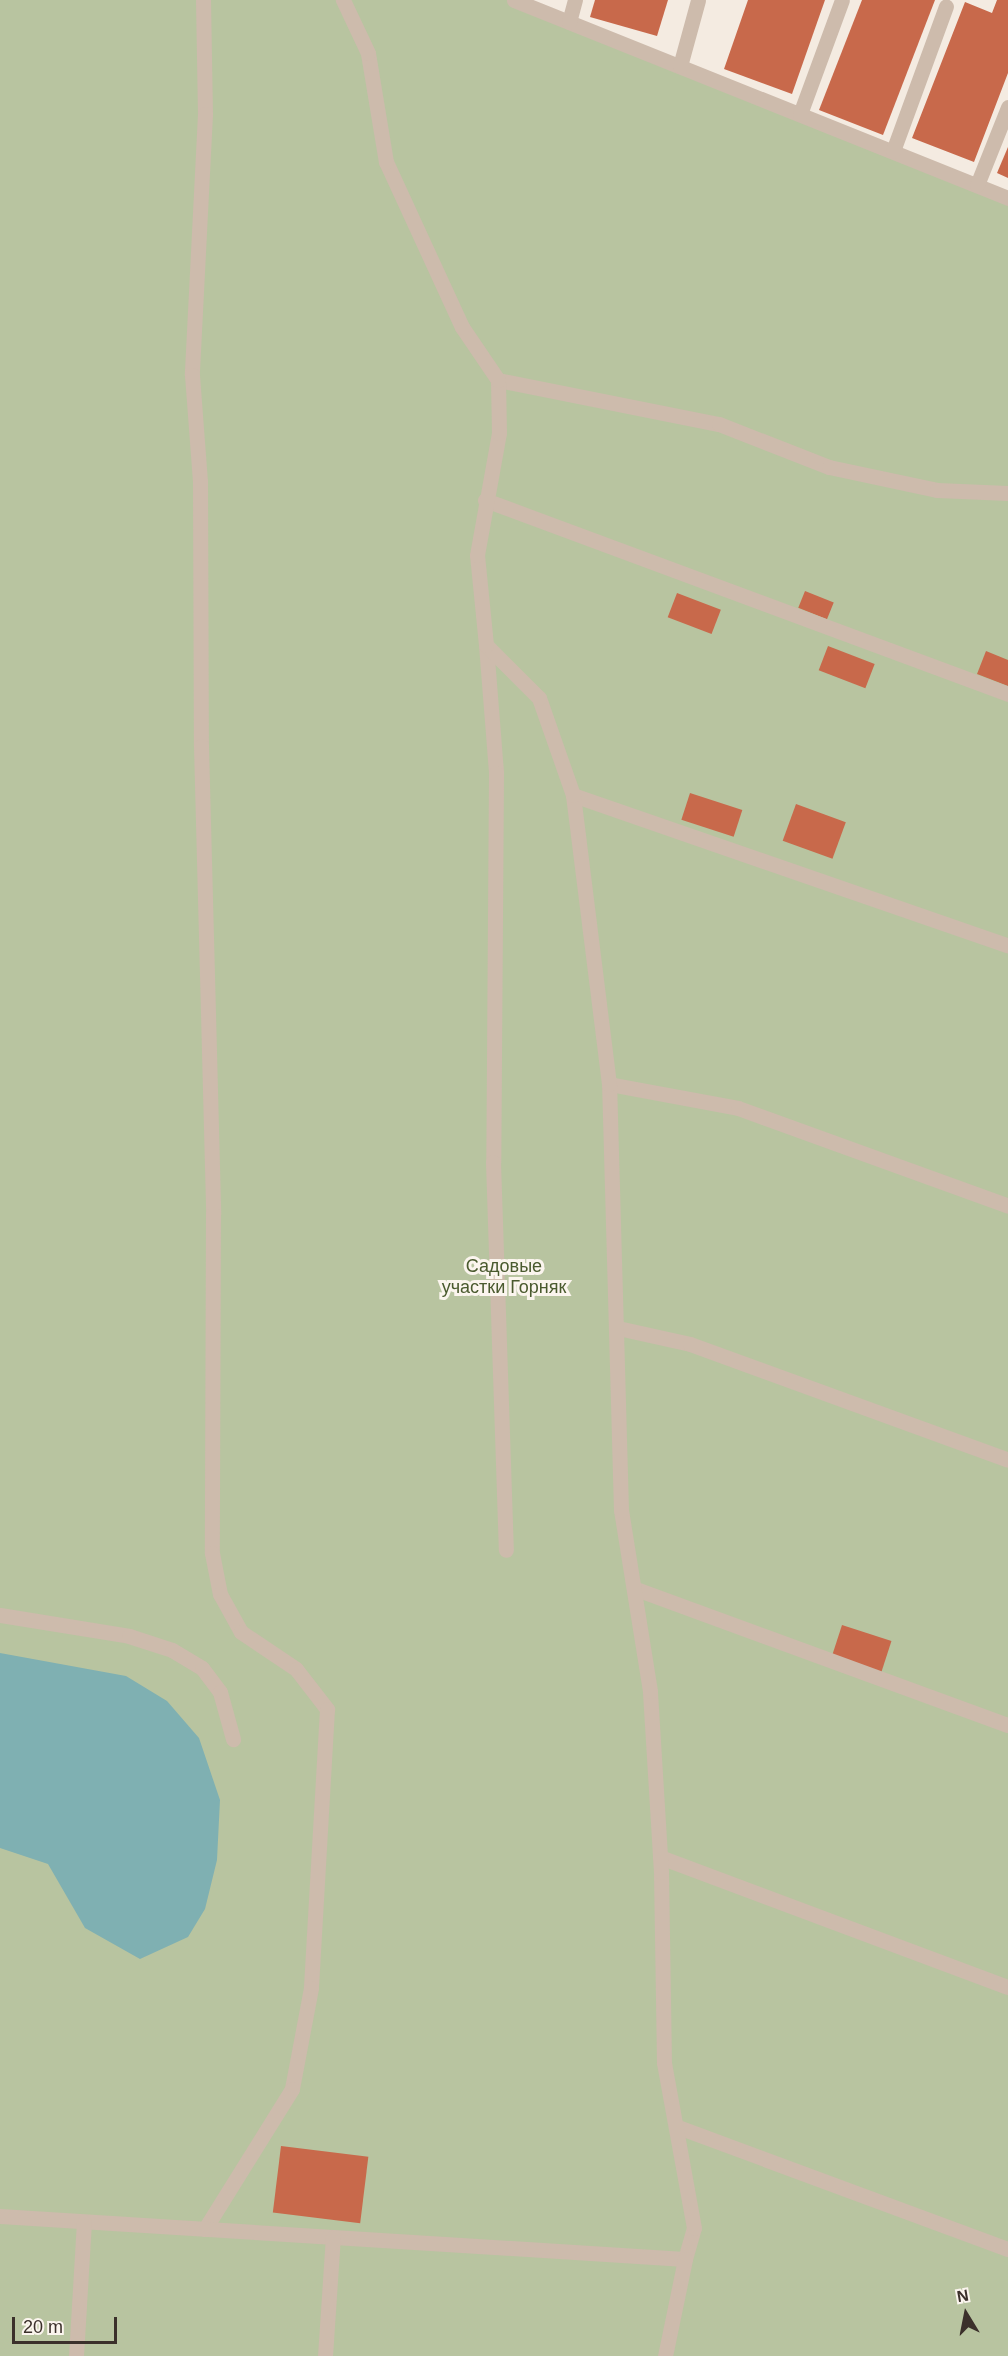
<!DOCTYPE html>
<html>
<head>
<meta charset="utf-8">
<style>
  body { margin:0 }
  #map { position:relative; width:1008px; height:2356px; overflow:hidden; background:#f4ebe1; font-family:Helvetica,sans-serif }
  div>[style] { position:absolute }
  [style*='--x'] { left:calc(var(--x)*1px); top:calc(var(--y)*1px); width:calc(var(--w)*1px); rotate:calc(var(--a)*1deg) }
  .green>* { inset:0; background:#b8c4a0 }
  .water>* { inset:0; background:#7fb0b2 }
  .building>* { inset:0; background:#c8694b; transform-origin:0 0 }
  .minor>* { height:15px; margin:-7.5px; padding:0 7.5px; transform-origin:7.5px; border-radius:7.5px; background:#cdbbac }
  span { translate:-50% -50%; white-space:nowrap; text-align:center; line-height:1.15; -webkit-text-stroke:6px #fbf5ee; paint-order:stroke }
  .park-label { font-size:18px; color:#4a5a2e }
  .north { position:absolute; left:936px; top:2284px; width:60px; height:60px; -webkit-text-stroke:4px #fbf5ee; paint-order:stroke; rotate:350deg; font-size:16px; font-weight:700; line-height:24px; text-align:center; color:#3b302b }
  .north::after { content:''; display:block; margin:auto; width:21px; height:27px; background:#3b302b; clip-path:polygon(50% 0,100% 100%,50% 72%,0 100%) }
  .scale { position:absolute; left:12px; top:2317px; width:105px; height:27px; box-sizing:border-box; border:3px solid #3b302b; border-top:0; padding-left:8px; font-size:18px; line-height:21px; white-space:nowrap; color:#3b302b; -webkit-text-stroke:4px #fbf5ee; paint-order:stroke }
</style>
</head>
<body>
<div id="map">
  <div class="green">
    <div style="clip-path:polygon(0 0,519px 0,1008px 198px,1008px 2356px,0 2356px)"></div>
  </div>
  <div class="water">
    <div style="clip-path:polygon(0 1653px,126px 1676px,167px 1701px,199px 1738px,220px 1800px,217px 1860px,205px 1909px,188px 1937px,140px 1959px,85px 1928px,48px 1864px,0 1848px)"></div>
  </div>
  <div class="building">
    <div style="clip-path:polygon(595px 0,668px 0,657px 36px,590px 17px)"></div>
    <div style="clip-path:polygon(748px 0,825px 0,792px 94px,724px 69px)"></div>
    <div style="clip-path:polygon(862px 0,935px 0,883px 135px,819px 110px)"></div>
    <div style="clip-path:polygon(997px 0,1008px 0,1008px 73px,974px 162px,912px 138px,965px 2px,992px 13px)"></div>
    <div style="clip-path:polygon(1008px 147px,1008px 178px,997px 173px)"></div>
    <div style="left:805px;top:591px;width:31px;height:18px;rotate:22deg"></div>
    <div style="left:677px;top:593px;width:47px;height:26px;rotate:21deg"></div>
    <div style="left:828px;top:646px;width:50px;height:26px;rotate:21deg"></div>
    <div style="clip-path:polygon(986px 651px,1008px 660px,1008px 686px,977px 674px)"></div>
    <div style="left:690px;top:793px;width:55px;height:28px;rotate:18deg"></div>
    <div style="left:796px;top:804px;width:53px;height:39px;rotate:20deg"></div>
    <div style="left:842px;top:1625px;width:52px;height:33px;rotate:18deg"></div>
    <div style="left:281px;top:2146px;width:88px;height:67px;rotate:7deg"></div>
  </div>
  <div class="minor">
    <div style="--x:203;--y:0;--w:114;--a:89"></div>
    <div style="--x:205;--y:114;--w:261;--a:92.9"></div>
    <div style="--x:192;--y:375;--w:106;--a:85.7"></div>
    <div style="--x:200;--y:481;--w:265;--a:89.8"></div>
    <div style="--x:201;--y:746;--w:468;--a:88.5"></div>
    <div style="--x:213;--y:1214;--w:339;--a:90.2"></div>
    <div style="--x:212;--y:1553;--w:42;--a:79"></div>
    <div style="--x:220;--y:1594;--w:43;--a:61.1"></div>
    <div style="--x:241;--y:1632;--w:66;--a:33.9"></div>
    <div style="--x:296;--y:1669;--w:51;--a:52.2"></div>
    <div style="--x:327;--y:1709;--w:279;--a:93.3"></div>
    <div style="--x:311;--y:1988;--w:103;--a:100.7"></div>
    <div style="--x:292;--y:2089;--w:165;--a:121.9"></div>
    <div style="--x:514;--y:0;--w:532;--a:21.84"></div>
    <div style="--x:569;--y:22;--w:23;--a:-75"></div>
    <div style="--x:680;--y:66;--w:68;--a:-74.7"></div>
    <div style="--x:800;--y:114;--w:121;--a:-69.8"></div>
    <div style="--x:893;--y:151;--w:154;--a:-69.9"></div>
    <div style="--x:977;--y:185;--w:84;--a:-68.3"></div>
    <div style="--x:498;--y:380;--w:225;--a:11.3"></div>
    <div style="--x:719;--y:424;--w:118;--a:21.4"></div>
    <div style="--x:829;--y:467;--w:110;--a:12"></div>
    <div style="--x:937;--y:490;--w:71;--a:2.4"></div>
    <div style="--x:485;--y:500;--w:558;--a:20.35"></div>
    <div style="--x:486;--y:645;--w:128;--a:85.5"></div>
    <div style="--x:496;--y:773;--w:389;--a:90.4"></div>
    <div style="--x:493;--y:1162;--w:388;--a:88.1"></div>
    <div style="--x:573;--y:795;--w:460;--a:19.1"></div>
    <div style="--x:609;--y:1084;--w:131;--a:10.5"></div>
    <div style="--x:738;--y:1108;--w:287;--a:19.9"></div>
    <div style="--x:618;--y:1328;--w:74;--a:12.5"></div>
    <div style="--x:690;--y:1344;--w:338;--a:20"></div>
    <div style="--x:636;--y:1589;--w:396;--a:20.1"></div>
    <div style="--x:0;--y:1615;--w:131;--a:9.2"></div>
    <div style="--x:129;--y:1636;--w:45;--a:18"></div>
    <div style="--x:172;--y:1650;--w:35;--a:31"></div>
    <div style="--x:202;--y:1668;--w:30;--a:53"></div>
    <div style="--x:220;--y:1692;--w:49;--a:74.5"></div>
    <div style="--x:660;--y:1857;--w:371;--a:20.5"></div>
    <div style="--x:678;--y:2127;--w:352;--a:20.3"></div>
    <div style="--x:0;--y:2216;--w:686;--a:3.59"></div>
    <div style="--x:685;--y:2259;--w:32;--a:-74"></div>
    <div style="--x:694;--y:2228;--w:168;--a:-100.3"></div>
    <div style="--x:664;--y:2063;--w:191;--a:-90.9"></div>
    <div style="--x:661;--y:1872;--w:181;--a:-93.5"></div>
    <div style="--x:650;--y:1691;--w:183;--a:-99.1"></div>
    <div style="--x:621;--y:1510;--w:426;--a:-91.6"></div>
    <div style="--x:609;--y:1084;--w:291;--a:-97.1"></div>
    <div style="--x:573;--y:795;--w:103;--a:-109.3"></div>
    <div style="--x:539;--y:698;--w:75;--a:-135"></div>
    <div style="--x:486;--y:645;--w:90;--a:-95.7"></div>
    <div style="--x:477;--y:555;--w:124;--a:-79.8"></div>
    <div style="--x:499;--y:433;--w:53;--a:-91.1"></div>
    <div style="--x:498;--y:380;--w:64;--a:-124.2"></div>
    <div style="--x:462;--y:327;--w:182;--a:-114.7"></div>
    <div style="--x:386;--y:162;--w:110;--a:-99.4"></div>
    <div style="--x:368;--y:53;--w:59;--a:-115.3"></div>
    <div style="--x:76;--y:2356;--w:134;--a:-86.6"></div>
    <div style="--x:325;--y:2356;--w:119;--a:-86.2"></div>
    <div style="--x:665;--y:2356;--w:99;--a:-78.3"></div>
  </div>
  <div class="park-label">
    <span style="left:504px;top:1277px">Садовые<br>участки Горняк</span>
  </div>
  <div class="north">N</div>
  <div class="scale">20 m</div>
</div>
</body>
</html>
